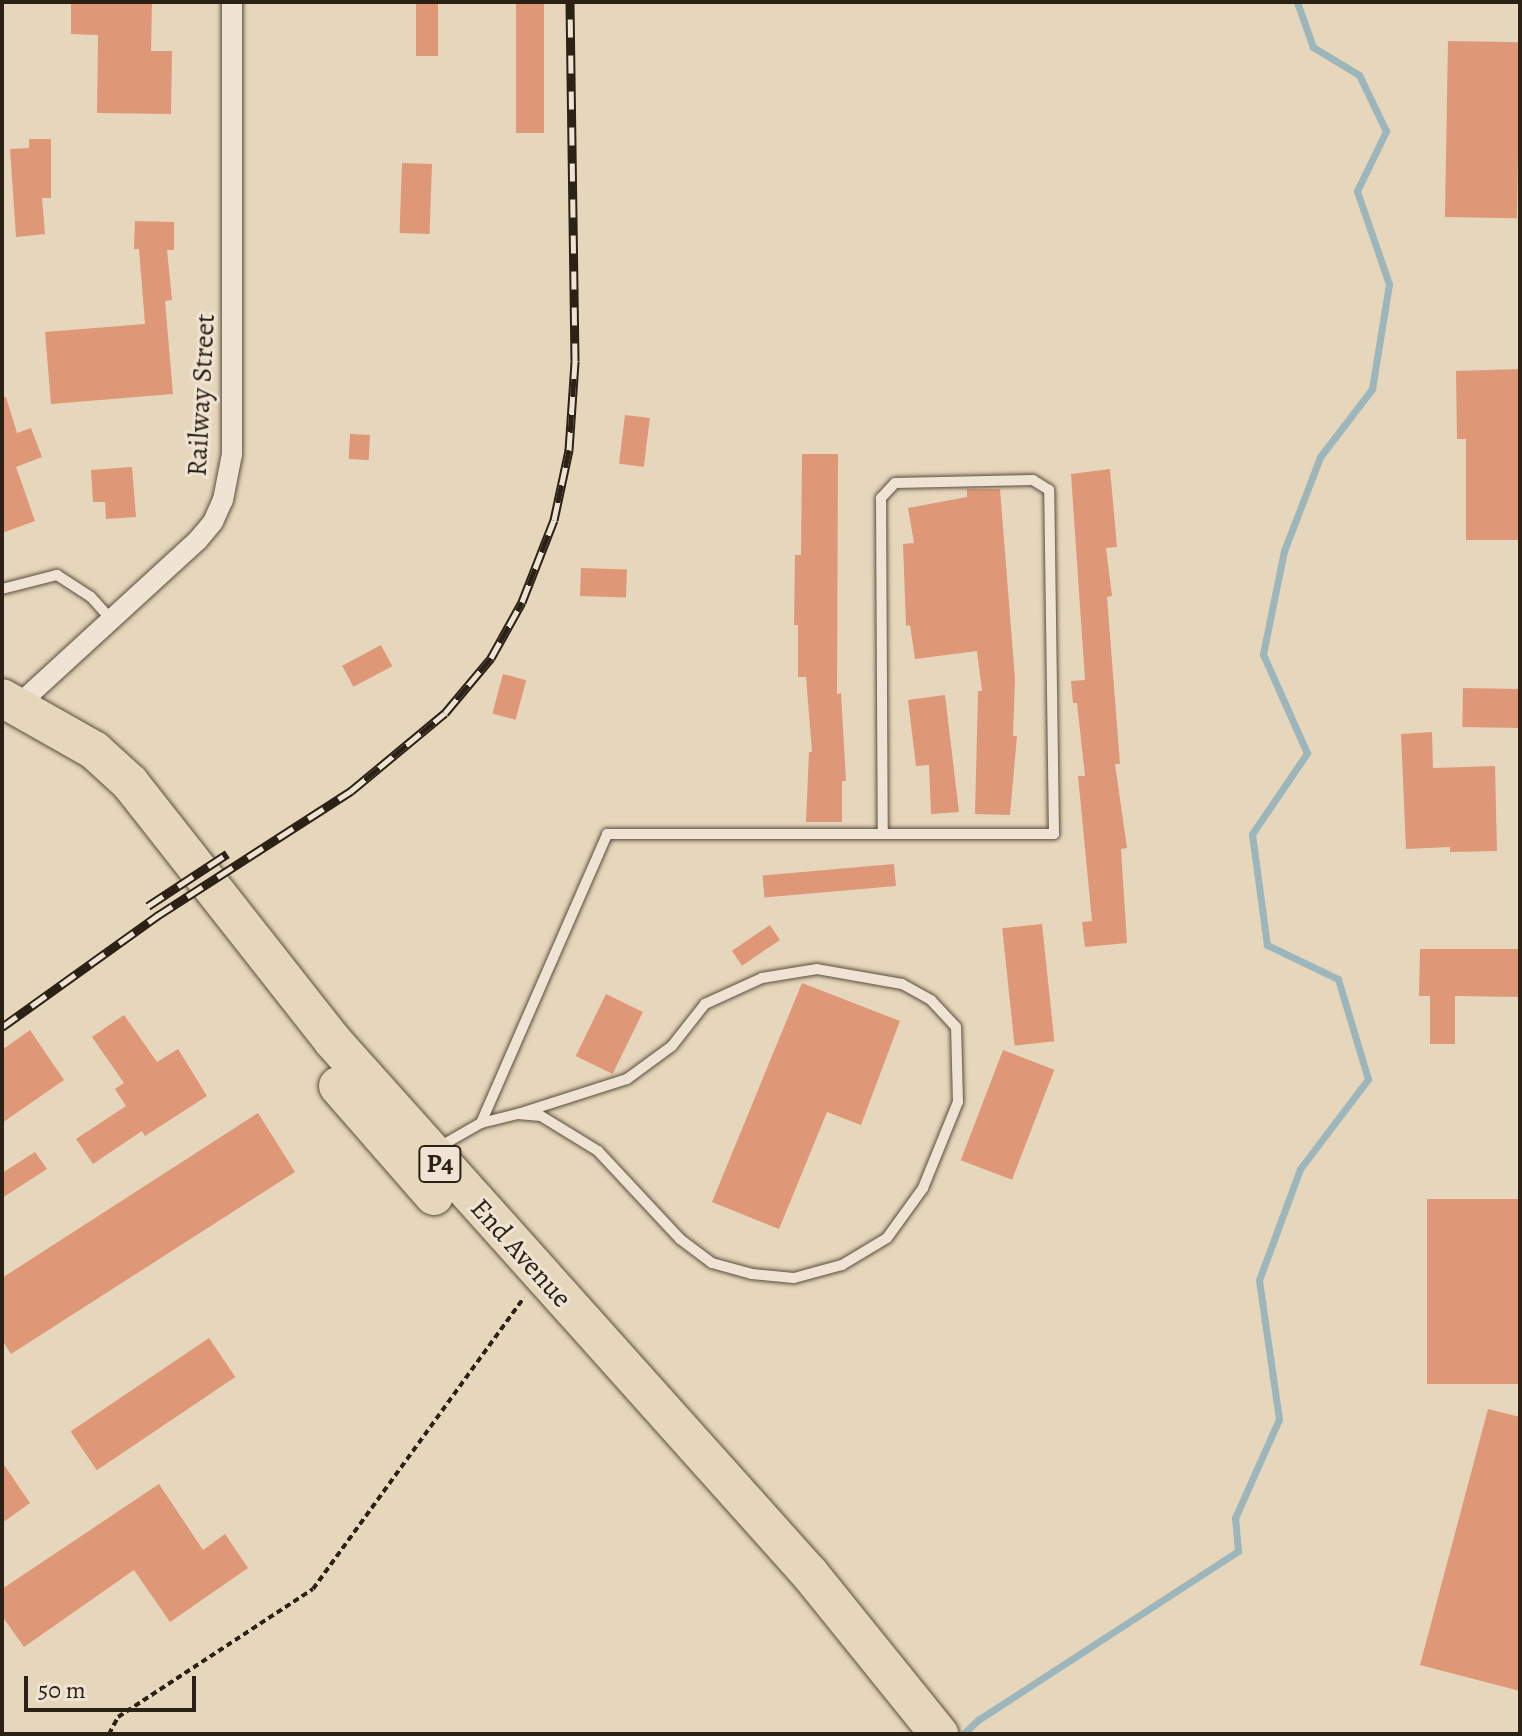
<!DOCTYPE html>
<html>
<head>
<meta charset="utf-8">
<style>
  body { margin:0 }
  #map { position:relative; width:1522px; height:1736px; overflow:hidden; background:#e6d6bb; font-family:Alegreya,serif }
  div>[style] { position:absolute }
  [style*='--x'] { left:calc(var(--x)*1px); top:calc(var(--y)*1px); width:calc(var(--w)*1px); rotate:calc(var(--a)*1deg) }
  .stream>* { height:7px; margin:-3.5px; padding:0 3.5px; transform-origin:3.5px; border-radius:3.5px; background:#9cb6bb }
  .building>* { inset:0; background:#de9877; transform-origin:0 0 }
  .path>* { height:4px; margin-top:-2px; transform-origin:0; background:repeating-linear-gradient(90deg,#2b2114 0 6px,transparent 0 10px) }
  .roads { filter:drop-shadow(0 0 2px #5a4e3e) drop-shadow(0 0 2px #5a4e3e) }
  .lane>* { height:10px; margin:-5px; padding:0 5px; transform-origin:5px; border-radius:5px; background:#efe4d3 }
  .street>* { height:20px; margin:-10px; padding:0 10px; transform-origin:10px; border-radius:10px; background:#efe4d3 }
  .highway>* { height:38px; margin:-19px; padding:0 19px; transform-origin:19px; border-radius:19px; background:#e6d6bb }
  .rail>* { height:9px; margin-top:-4.5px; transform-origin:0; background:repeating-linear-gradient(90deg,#efe4d3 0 18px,#2b2114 0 36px); box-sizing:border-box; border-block:2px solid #2b2114 }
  span { translate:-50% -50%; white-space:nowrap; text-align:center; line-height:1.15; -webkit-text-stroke:6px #efe4d3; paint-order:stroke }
  .shield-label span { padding:2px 6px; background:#efe4d3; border:2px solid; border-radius:6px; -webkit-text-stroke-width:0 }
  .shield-label { font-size:26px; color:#2b2114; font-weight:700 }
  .street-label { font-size:28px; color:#2b2114 }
  .frame { position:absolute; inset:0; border:4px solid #2b2114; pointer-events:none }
  .scale { position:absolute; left:24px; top:1676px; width:172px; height:36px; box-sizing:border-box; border:4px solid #2b2114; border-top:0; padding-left:10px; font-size:24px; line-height:28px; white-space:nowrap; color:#2b2114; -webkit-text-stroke:6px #efe4d3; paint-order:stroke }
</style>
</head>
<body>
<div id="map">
  <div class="stream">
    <div style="--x:963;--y:1734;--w:21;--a:-43"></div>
    <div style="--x:978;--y:1720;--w:310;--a:-33"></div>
    <div style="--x:1238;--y:1551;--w:33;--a:-95"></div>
    <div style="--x:1235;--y:1518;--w:108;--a:-66"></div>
    <div style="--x:1279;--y:1419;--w:140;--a:-98.2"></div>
    <div style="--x:1259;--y:1280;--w:118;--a:-69.7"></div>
    <div style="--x:1300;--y:1169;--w:113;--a:-52.9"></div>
    <div style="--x:1368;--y:1079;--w:104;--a:-106.7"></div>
    <div style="--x:1338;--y:979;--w:79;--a:-154.4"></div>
    <div style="--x:1267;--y:945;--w:112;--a:-97.7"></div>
    <div style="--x:1252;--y:834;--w:98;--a:-55.8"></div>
    <div style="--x:1307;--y:753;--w:108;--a:-114"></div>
    <div style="--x:1263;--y:654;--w:105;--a:-78.5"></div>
    <div style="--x:1284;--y:551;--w:101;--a:-69"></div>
    <div style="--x:1320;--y:457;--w:86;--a:-52.6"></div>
    <div style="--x:1372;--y:389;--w:106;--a:-80.8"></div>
    <div style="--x:1389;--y:284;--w:98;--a:-109"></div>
    <div style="--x:1357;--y:191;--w:67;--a:-64.2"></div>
    <div style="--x:1386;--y:131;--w:62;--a:-115.7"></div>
    <div style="--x:1359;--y:75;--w:54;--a:-148.7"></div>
    <div style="--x:1313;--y:47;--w:48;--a:-109.6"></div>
  </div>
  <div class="building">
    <div style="clip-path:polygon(71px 2px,152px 2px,151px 51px,172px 51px,171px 114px,97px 113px,98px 35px,71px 34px)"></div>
    <div style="left:416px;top:2px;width:22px;height:54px"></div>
    <div style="left:516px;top:2px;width:28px;height:131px"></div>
    <div style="left:1448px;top:41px;width:72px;height:176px;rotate:1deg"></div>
    <div style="clip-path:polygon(29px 139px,51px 139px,51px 198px,42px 198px,45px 234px,16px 237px,10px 149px,29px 148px)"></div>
    <div style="left:402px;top:163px;width:30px;height:70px;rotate:2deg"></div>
    <div style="clip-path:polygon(135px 221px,174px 222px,174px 250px,167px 250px,172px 300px,165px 301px,173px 394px,51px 404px,45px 332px,145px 324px,139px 249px,134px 249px)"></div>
    <div style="clip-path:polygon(1520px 369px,1520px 540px,1466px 540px,1466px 439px,1457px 439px,1456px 371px)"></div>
    <div style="clip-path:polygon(6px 397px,17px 433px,31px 428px,42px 457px,16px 467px,35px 521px,2px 533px,2px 398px)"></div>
    <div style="left:625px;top:415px;width:25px;height:49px;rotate:7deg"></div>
    <div style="left:350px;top:434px;width:20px;height:25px;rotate:3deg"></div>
    <div style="clip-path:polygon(802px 454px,838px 454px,837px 694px,841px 693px,846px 781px,842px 781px,842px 822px,806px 822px,809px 752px,812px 752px,806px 677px,798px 677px,798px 625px,794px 625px,795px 555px,801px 555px)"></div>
    <div style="clip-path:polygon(132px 467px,136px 517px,106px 519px,105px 502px,93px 502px,91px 470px)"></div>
    <div style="clip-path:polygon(1110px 469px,1117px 547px,1106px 548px,1112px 596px,1107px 597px,1120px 764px,1115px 764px,1127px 848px,1121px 849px,1127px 943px,1085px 947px,1082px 922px,1092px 921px,1078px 776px,1085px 776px,1077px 703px,1073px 703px,1071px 681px,1085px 680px,1071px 474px)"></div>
    <div style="clip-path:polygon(967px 489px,1000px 489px,1015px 679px,1013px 736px,1017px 736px,1010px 815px,975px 814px,978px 691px,982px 691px,977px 651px,915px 659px,910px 625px,906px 626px,903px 544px,914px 543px,908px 508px,967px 497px)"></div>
    <div style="left:581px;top:568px;width:46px;height:28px;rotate:2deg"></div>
    <div style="left:381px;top:645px;width:24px;height:44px;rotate:62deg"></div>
    <div style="left:503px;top:674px;width:24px;height:41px;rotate:15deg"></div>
    <div style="left:1463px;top:688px;width:57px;height:39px;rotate:1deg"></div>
    <div style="clip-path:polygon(945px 695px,959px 812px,931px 814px,929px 765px,916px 766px,908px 700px)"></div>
    <div style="clip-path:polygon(1432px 732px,1433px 768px,1495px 766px,1497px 851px,1450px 852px,1450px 847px,1406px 849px,1401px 734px)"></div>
    <div style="left:894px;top:864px;width:22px;height:132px;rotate:85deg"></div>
    <div style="left:1042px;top:924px;width:118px;height:40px;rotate:84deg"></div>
    <div style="left:770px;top:925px;width:18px;height:46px;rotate:56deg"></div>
    <div style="clip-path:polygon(1420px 949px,1520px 949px,1520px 997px,1455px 996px,1455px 1044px,1430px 1044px,1430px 996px,1419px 996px)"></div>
    <div style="clip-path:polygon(802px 983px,900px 1021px,861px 1125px,827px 1112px,779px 1229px,712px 1202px)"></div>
    <div style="left:606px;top:994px;width:41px;height:69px;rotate:26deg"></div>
    <div style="clip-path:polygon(124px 1015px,157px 1062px,178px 1049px,207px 1096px,145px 1136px,142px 1131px,93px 1164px,76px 1139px,126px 1106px,115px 1089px,124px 1083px,92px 1037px)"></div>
    <div style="clip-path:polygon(30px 1030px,64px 1080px,2px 1123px,2px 1050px)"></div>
    <div style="left:1003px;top:1050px;width:55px;height:118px;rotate:21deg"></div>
    <div style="clip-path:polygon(258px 1113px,295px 1172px,11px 1354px,2px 1340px,2px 1278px)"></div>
    <div style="clip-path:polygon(35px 1152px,47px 1169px,2px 1198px,2px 1173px)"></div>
    <div style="left:1520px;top:1199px;width:185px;height:93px;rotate:90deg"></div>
    <div style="left:209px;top:1338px;width:47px;height:167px;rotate:56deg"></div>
    <div style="clip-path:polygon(1488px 1409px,1520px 1417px,1520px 1691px,1420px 1665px)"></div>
    <div style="clip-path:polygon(2px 1462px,30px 1503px,2px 1523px)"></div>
    <div style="clip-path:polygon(159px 1484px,203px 1550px,225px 1534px,248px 1568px,170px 1622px,134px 1570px,24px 1647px,2px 1616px,2px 1589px)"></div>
  </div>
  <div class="path">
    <div style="--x:109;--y:1734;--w:19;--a:-62"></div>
    <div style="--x:118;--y:1717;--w:233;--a:-33.3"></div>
    <div style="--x:313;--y:1589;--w:360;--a:-54.1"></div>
  </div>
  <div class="roads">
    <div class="lane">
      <div style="--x:2;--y:589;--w:57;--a:-14.3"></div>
      <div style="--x:57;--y:575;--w:40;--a:32.9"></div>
      <div style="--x:91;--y:597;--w:30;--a:48"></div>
      <div style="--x:481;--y:1123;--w:315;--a:-66.4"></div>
      <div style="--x:607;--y:834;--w:447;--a:0"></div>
      <div style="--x:1054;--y:834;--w:344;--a:-90.8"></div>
      <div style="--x:1049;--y:490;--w:19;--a:-148"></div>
      <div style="--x:1033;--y:480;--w:138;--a:178.8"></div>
      <div style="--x:895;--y:483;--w:21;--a:133"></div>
      <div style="--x:881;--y:498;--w:336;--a:89.7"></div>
      <div style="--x:439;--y:1147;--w:48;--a:-29.7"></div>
      <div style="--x:481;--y:1123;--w:38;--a:-14"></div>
      <div style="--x:518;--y:1114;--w:23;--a:5"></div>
      <div style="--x:541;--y:1116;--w:67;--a:31.6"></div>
      <div style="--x:598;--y:1151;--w:120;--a:47"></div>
      <div style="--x:680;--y:1239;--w:40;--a:37"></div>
      <div style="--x:712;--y:1263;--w:41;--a:15.4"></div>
      <div style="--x:752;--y:1274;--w:42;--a:5.4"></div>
      <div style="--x:794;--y:1278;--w:50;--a:-15.2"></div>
      <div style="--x:842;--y:1265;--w:52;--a:-31"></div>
      <div style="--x:887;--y:1238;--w:62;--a:-54.2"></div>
      <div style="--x:923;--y:1188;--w:93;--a:-67.9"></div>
      <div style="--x:958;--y:1102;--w:75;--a:-91.5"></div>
      <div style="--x:956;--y:1027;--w:37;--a:-133"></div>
      <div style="--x:931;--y:1000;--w:33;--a:-151"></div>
      <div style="--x:902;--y:984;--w:86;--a:-170"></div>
      <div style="--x:817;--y:969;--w:56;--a:170.7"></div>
      <div style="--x:762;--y:978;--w:63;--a:155.5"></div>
      <div style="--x:705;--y:1004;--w:53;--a:128.2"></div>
      <div style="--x:672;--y:1046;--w:56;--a:143.7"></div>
      <div style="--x:627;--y:1079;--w:114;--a:162.2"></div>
    </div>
    <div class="street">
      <div style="--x:18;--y:705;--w:244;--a:-42.5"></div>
      <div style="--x:198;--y:540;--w:23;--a:-50"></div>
      <div style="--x:213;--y:522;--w:24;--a:-66"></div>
      <div style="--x:223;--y:500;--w:47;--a:-78.9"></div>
      <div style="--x:232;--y:454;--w:452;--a:-90"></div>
    </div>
    <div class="highway">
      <div style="--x:2;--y:698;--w:106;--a:29.5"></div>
      <div style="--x:94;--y:750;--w:49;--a:42.5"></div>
      <div style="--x:130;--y:783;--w:327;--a:51.8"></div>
      <div style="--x:332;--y:1040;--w:717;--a:48.17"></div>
      <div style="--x:810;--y:1574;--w:206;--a:51.1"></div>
      <div style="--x:338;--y:1086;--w:146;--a:48.9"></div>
    </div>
  </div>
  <div class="rail">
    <div style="--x:148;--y:906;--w:95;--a:-33.4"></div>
    <div style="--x:2;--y:1027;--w:191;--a:-35.6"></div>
    <div style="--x:157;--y:916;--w:231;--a:-32.8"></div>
    <div style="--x:351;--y:791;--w:122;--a:-39.7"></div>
    <div style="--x:445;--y:713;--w:72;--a:-50.1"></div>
    <div style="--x:491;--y:658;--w:64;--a:-61"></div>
    <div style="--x:522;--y:602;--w:88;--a:-68.7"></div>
    <div style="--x:554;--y:520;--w:72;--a:-77.9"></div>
    <div style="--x:569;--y:450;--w:89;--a:-86.1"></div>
    <div style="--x:575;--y:361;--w:359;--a:-90.8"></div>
  </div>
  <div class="shield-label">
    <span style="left:440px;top:1164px">P4</span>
  </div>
  <div class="street-label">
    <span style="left:201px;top:395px;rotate:-87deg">Railway Street</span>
    <span style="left:521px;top:1253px;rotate:48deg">End Avenue</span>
  </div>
  <div class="frame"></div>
  <div class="scale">50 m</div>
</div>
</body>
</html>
